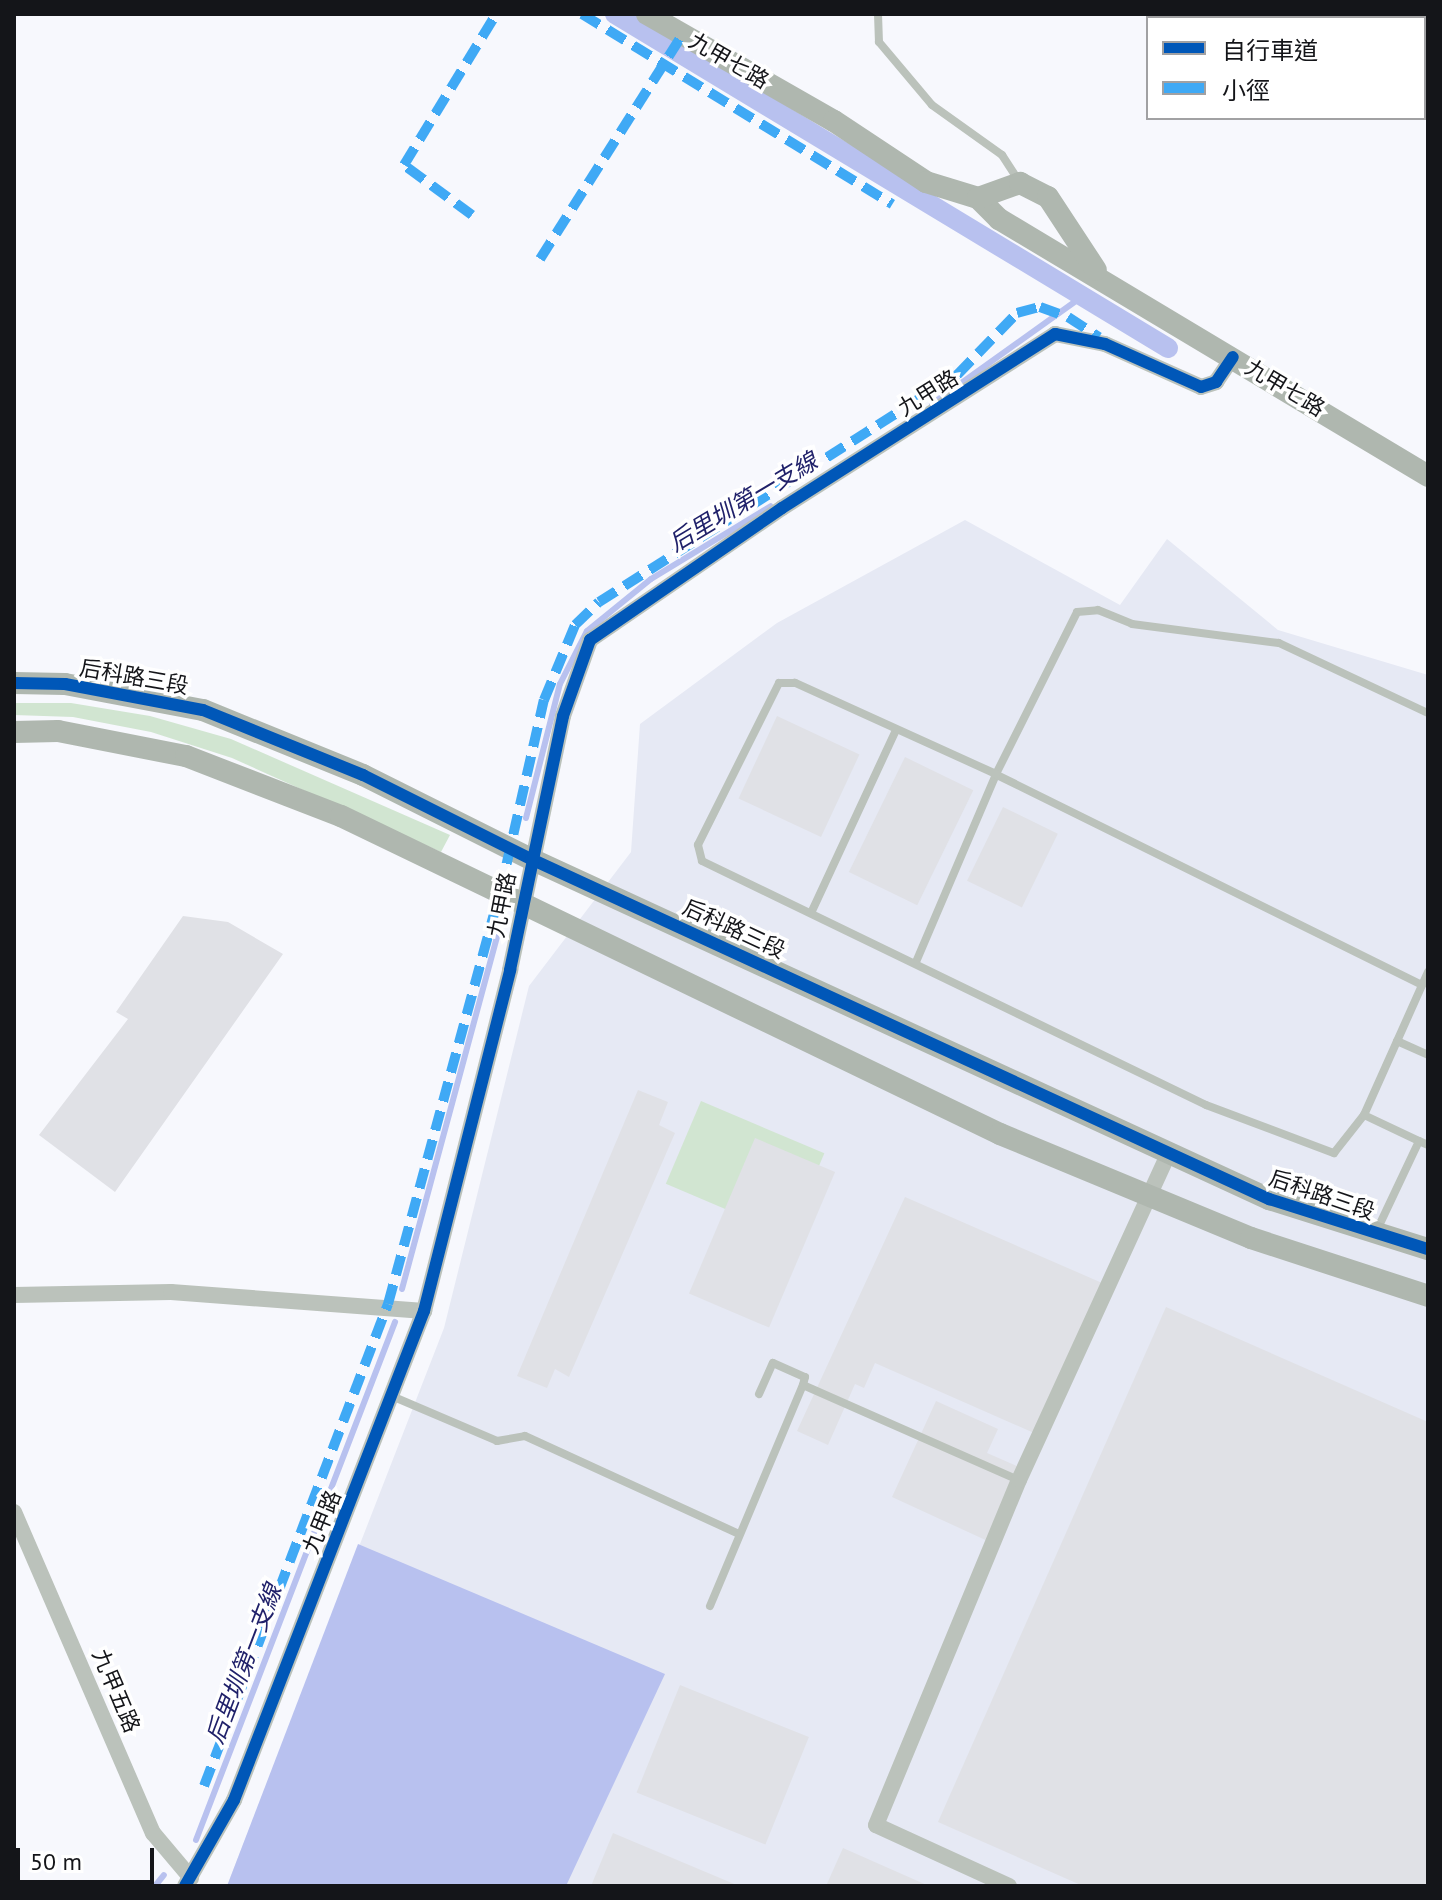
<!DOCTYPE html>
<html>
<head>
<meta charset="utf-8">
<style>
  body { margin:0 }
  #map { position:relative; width:1442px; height:1900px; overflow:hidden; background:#f7f8fd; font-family:"PT Sans","Noto Sans TC",sans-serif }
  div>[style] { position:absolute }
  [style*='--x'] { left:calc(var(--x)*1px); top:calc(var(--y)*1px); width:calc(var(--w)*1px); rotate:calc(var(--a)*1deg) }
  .built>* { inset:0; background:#e6e9f4 }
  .green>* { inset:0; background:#d1e5d1; transform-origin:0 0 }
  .water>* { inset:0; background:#b8c1ef }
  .stream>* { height:6px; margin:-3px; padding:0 3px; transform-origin:3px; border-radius:3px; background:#b8c1ef }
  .canal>* { height:20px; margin:-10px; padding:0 10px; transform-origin:10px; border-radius:10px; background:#b8c1ef }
  .building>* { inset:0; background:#e0e1e6; transform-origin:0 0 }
  .lane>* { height:8px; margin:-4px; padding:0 4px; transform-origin:4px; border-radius:4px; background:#bbc2bb }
  .street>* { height:16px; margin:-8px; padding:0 8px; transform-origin:8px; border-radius:8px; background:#bbc2bb }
  .secondary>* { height:22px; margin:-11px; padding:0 11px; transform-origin:11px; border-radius:11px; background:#afb7af }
  .quiet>* { height:10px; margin-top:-5px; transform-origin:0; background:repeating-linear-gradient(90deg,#3fa9f5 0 20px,transparent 0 30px) }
  .cycleway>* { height:12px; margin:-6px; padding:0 6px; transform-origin:6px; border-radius:6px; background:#0057b8 }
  span { translate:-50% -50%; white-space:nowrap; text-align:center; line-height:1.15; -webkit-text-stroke:7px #fff; paint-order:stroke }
  .street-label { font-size:22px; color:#141519 }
  .water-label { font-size:24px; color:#20216a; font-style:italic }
  .frame { position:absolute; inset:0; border:16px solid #141519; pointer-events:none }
  .legend { position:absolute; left:1146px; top:16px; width:280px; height:104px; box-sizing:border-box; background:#fff; border:2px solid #a1a1a3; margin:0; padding:10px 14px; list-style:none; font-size:24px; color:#141519 }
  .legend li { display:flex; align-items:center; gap:16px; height:40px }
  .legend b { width:40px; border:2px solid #a1a1a3 }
  .scale { position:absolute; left:16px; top:1848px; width:138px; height:36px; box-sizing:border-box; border:4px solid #141519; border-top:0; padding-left:10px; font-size:24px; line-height:28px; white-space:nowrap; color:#141519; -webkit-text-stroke:6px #fff; paint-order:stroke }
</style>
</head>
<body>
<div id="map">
  <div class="built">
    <div style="clip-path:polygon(965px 520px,1120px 605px,1167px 539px,1278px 630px,1428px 675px,1428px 1886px,227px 1886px,444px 1328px,529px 986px,631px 852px,640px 724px,777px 623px)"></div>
  </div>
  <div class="green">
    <div style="clip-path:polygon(14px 703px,71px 703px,150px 716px,231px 739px,450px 835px,441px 852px,232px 758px,151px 732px,73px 717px,14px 715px)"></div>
    <div style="left:701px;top:1101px;width:134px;height:90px;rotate:23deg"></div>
  </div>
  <div class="water">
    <div style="clip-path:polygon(358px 1544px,665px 1674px,566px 1886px,227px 1886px)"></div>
  </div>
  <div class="stream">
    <div style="--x:932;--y:404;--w:186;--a:-35.6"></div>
    <div style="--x:526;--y:818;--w:138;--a:-75.8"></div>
    <div style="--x:560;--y:684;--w:59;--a:-63"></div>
    <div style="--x:587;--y:631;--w:82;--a:-39.1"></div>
    <div style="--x:651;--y:579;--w:140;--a:-31.3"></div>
    <div style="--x:402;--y:1289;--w:369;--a:-74.9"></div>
    <div style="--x:196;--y:1840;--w:555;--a:-68.98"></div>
    <div style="--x:155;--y:1886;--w:14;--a:-51"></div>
  </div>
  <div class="canal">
    <div style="--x:615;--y:14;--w:646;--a:31.13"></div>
  </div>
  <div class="building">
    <div style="left:777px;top:716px;width:91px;height:91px;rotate:25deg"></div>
    <div style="left:905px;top:757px;width:76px;height:128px;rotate:26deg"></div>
    <div style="left:1003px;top:807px;width:61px;height:82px;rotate:26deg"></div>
    <div style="clip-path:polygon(183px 916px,228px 922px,283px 954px,115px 1192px,39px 1135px,128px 1019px,116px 1012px)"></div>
    <div style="clip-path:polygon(638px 1090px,668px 1102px,659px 1125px,675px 1133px,569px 1377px,555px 1369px,547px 1388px,517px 1376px)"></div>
    <div style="left:755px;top:1138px;width:87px;height:169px;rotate:23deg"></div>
    <div style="clip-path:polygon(905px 1197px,1109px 1286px,1043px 1437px,875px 1363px,864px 1388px,855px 1384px,828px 1445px,797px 1431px)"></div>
    <div style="clip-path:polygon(1166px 1307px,1428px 1422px,1428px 1886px,1083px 1886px,938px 1822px)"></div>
    <div style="clip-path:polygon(936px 1401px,998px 1429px,987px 1453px,1026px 1470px,992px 1543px,892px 1497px)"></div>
    <div style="left:680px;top:1685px;width:139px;height:116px;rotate:22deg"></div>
    <div style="clip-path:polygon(613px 1833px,739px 1886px,591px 1886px)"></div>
    <div style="clip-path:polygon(843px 1848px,929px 1886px,826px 1886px)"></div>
  </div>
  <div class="lane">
    <div style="--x:878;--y:14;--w:28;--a:88"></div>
    <div style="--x:879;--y:42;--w:82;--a:49.9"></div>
    <div style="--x:932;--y:105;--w:86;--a:35.5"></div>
    <div style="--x:1002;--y:155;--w:31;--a:57"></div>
    <div style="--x:812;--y:911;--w:200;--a:-65.1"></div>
    <div style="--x:916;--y:962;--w:204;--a:-66.9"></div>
    <div style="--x:996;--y:774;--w:181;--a:-63.4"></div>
    <div style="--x:1077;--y:612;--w:21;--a:-5"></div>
    <div style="--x:1098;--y:610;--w:37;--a:22"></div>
    <div style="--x:1132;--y:624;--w:148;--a:7.4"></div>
    <div style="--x:1279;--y:643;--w:165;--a:25.2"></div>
    <div style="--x:1422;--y:985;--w:475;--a:-153.7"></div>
    <div style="--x:996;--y:774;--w:221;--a:-155.6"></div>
    <div style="--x:795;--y:683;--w:16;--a:180"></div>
    <div style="--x:779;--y:683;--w:181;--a:116.6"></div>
    <div style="--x:698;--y:845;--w:16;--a:76"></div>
    <div style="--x:702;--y:861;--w:560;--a:25.83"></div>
    <div style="--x:1206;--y:1105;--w:137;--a:20.6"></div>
    <div style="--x:1334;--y:1153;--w:48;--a:-51.7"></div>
    <div style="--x:1364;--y:1115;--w:157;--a:-65.9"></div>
    <div style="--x:1397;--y:1041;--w:34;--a:24"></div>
    <div style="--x:1364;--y:1115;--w:61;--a:25.3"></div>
    <div style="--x:1377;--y:1230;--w:98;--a:-64.7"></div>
    <div style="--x:1419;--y:1141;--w:10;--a:24"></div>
    <div style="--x:759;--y:1394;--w:34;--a:-66"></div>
    <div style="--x:773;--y:1363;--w:35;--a:24"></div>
    <div style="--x:805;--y:1377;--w:8;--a:104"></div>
    <div style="--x:394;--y:1397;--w:112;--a:23.1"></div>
    <div style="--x:497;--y:1441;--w:28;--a:-10"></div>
    <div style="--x:525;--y:1436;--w:235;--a:24.6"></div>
    <div style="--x:710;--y:1606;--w:240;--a:-67.2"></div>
    <div style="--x:803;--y:1385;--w:235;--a:23.8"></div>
  </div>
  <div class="street">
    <div style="--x:14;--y:1295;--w:157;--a:-1.1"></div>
    <div style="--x:171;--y:1292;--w:254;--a:4.3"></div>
    <div style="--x:14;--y:1512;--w:350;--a:66.6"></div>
    <div style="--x:153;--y:1833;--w:59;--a:49.8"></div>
    <div style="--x:185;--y:1886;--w:99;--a:-60.3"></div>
    <div style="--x:234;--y:1800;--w:525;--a:-68.77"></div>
    <div style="--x:424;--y:1311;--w:352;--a:-75.8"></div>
    <div style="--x:510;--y:970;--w:259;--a:-78.2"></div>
    <div style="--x:563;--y:716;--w:81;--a:-70.4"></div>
    <div style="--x:590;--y:640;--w:233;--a:-34.5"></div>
    <div style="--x:782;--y:508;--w:324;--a:-32.5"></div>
    <div style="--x:1055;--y:334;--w:51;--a:11.3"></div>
    <div style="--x:1105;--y:344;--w:105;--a:24.1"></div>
    <div style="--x:1201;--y:387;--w:16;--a:-18"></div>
    <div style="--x:1216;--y:382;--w:30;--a:-56"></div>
    <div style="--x:1009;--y:1886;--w:146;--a:-155.4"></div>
    <div style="--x:876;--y:1825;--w:373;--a:-67.5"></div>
    <div style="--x:1019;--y:1480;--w:358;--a:-65.4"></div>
  </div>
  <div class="secondary">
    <div style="--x:647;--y:14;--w:215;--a:29.8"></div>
    <div style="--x:834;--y:121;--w:110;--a:33.5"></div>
    <div style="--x:926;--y:182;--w:54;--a:17.1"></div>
    <div style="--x:978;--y:198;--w:30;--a:45"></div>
    <div style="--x:999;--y:219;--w:500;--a:30.92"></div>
    <div style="--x:978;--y:198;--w:45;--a:-19.7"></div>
    <div style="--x:1020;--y:183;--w:31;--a:27"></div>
    <div style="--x:1048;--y:197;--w:87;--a:56.7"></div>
    <div style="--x:14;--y:683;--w:51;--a:1.1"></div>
    <div style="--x:65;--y:684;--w:140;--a:10.7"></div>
    <div style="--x:203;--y:710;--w:173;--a:22.1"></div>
    <div style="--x:363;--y:775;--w:188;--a:26.6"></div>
    <div style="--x:531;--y:859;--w:813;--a:24.74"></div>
    <div style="--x:1269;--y:1199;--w:167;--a:17.5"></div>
    <div style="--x:14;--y:732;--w:44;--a:-1.3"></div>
    <div style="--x:58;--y:731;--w:130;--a:11.1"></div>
    <div style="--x:186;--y:756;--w:166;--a:21.2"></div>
    <div style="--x:341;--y:816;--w:732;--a:25.76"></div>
    <div style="--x:1000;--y:1134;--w:272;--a:22.5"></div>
    <div style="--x:1251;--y:1238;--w:186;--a:18.1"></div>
  </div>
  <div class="quiet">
    <div style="--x:582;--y:14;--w:364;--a:31.5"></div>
    <div style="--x:472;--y:215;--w:84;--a:-143.7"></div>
    <div style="--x:404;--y:165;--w:177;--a:-58.6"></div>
    <div style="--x:540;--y:259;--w:265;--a:-57.6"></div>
    <div style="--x:204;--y:1786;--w:516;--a:-69.11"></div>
    <div style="--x:388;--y:1304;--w:426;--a:-74.8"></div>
    <div style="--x:500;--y:893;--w:198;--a:-77.2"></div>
    <div style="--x:544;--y:700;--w:81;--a:-67.5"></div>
    <div style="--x:575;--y:625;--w:33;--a:-44"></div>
    <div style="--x:599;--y:602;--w:424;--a:-32.4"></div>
    <div style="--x:957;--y:375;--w:86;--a:-45.9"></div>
    <div style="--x:1017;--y:313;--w:24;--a:-15"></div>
    <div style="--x:1040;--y:307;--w:30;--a:20"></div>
    <div style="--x:1068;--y:317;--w:37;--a:33"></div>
  </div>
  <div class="cycleway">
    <div style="--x:14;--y:683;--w:51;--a:1.1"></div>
    <div style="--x:65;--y:684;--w:140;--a:10.7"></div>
    <div style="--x:203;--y:710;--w:173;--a:22.1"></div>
    <div style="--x:363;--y:775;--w:188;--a:26.6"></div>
    <div style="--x:531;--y:859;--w:813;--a:24.74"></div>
    <div style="--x:1269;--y:1199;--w:167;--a:17.5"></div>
    <div style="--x:185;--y:1886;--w:99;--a:-60.3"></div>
    <div style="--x:234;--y:1800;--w:525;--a:-68.77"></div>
    <div style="--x:424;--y:1311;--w:352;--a:-75.8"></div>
    <div style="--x:510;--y:970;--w:259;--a:-78.2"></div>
    <div style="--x:563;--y:716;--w:81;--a:-70.4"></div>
    <div style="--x:590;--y:640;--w:233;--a:-34.5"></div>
    <div style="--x:782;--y:508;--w:324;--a:-32.5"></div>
    <div style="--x:1055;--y:334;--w:51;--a:11.3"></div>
    <div style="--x:1105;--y:344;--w:105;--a:24.1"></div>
    <div style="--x:1201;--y:387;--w:16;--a:-18"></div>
    <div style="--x:1216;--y:382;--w:30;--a:-56"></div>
  </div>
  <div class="street-label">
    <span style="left:729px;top:61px;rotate:30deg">九甲七路</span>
    <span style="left:1285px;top:388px;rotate:31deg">九甲七路</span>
    <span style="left:928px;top:393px;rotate:-32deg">九甲路</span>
    <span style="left:134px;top:677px;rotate:10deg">后科路三段</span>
    <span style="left:502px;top:905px;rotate:-79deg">九甲路</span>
    <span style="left:734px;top:929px;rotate:25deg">后科路三段</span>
    <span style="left:1322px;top:1195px;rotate:19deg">后科路三段</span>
    <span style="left:322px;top:1522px;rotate:-68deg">九甲路</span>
    <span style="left:116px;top:1691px;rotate:67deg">九甲五路</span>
  </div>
  <div class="water-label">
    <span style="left:743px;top:502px;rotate:-31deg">后里圳第一支線</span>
    <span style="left:244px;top:1664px;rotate:-69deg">后里圳第一支線</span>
  </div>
  <div class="frame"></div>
  <ul class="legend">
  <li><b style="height:10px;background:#0057b8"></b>自行車道</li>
  <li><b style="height:10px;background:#3fa9f5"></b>小徑</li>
  </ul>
  <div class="scale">50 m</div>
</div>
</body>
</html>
